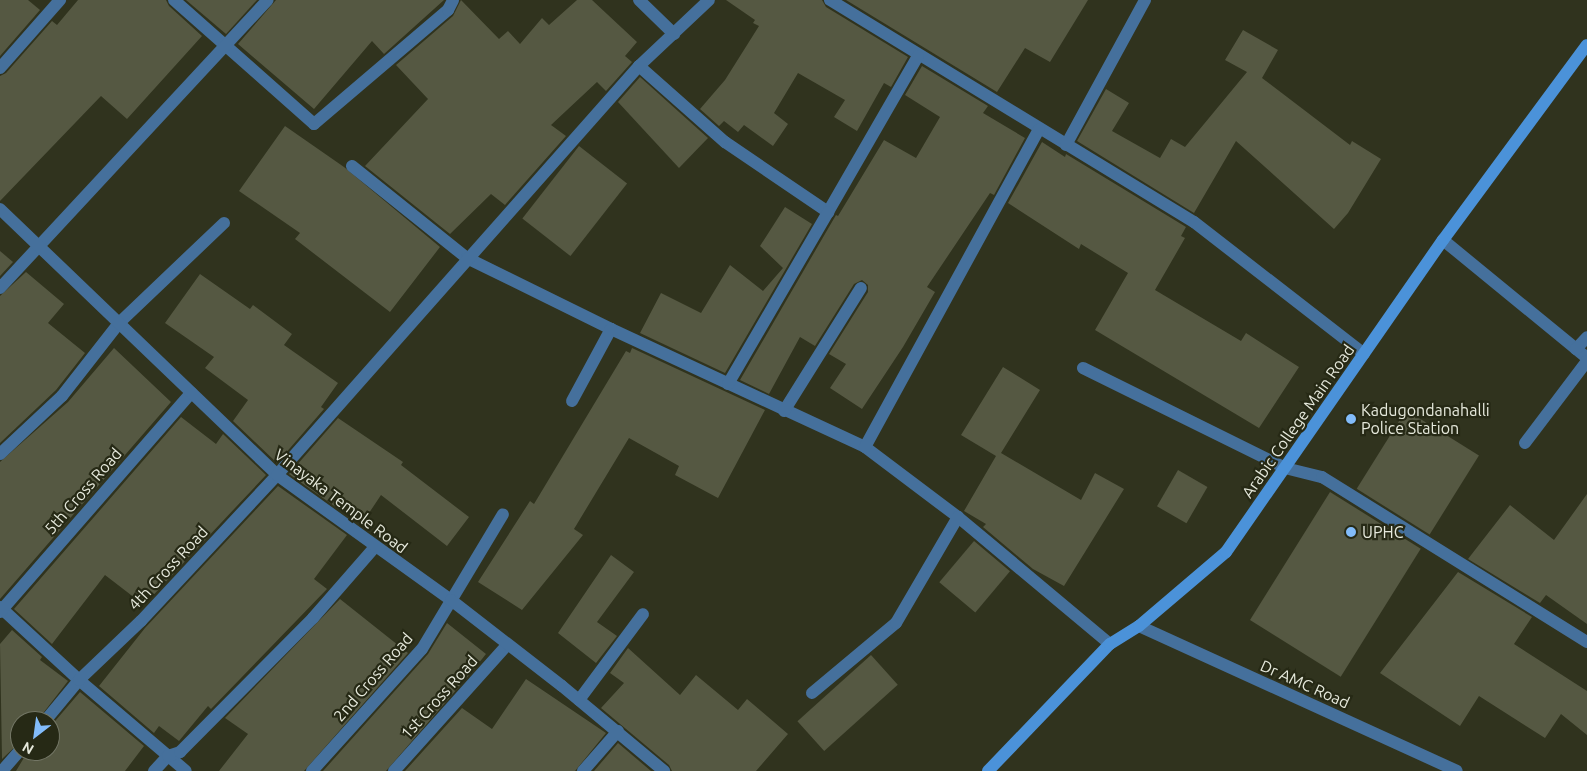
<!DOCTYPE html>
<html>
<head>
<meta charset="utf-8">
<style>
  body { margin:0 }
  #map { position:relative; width:1587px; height:771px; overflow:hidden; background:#30331e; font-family:Ubuntu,sans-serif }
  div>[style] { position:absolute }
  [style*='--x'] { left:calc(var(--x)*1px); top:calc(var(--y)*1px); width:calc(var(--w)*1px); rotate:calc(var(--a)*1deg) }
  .building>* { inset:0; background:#555842; transform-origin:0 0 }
  .minor>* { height:12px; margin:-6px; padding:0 6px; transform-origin:6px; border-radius:6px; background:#45709c }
  .tertiary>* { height:12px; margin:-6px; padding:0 6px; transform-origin:6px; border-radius:6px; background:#45709c }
  .secondary>* { height:12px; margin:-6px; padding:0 6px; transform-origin:6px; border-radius:6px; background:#4b92d9 }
  .dots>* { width:14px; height:14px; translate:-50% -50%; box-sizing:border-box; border:2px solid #262915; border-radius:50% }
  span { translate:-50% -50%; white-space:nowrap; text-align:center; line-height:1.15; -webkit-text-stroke:4.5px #262915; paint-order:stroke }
  .poi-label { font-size:16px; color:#e6e9dc }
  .left { translate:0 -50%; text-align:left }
  .street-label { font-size:16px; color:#e6e9dc }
  .north { position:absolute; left:10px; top:711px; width:50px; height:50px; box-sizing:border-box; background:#262915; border:1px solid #737665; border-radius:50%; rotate:210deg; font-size:14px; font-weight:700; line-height:20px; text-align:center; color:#e6e9dc }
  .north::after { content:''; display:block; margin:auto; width:18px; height:22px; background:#82bcfa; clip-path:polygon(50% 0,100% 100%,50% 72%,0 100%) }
</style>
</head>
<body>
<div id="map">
  <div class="building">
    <div style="clip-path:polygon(0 0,28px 0,40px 10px,0 56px)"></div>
    <div style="clip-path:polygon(78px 0,166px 0,169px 6px,202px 36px,127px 119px,101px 96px,0 201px,0 76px,6px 73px,52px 21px,57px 25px)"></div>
    <div style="clip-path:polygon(186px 0,257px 0,226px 34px)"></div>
    <div style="clip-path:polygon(276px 0,444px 0,384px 54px,372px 41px,314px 109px,238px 44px)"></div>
    <div style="clip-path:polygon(461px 0,499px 39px,508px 31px,520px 44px,542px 18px,549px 25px,577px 0,592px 0,637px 42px,625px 56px,632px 62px,606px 91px,597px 82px,551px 125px,566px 136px,505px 205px,491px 194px,450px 234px,365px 166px,428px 99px,396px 65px,453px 16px)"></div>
    <div style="clip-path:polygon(726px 0,822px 0,826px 7px,908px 57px,891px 87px,884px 83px,857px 131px,834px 117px,845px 100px,798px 73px,774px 113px,788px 124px,773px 146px,744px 125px,738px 132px,724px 121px,719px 126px,700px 109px,725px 80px,759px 26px,753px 23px,755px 20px)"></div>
    <div style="clip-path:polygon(846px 0,1088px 0,1050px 62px,1025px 48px,997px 92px)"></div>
    <div style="clip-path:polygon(1243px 30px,1278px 50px,1262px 78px,1350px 145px,1352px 141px,1381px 159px,1348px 213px,1334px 229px,1236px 141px,1194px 213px,1077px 141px,1106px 89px,1129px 103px,1112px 131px,1160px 158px,1171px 139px,1185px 147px,1247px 72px,1225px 60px)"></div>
    <div style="clip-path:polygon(922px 66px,988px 106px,983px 113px,1025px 138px,994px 195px,990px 193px,927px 287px,935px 292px,903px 347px,862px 409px,830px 388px,846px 364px,829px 354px,868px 292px,868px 285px,862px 280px,854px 284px,815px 346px,800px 337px,769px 394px,740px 380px,836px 215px,838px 216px,884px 140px,916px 158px,940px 117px,905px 95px)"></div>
    <div style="clip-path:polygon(640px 77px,708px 138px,679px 168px,618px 102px)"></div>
    <div style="clip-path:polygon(285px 126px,344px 167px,440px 247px,390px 312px,295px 239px,300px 233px,239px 191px)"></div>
    <div style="clip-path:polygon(1042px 142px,1065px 157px,1066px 154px,1186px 227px,1181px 236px,1185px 238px,1155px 290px,1241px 341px,1246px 333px,1299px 367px,1259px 428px,1095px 330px,1128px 273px,1081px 244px,1079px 249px,1008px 203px)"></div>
    <div style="left:579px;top:146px;width:61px;height:92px;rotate:38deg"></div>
    <div style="clip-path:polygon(785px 207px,812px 224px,725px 373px,640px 333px,661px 293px,701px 313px,730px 265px,763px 291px,783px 268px,760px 246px)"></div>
    <div style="clip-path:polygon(0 251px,13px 262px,0 276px)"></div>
    <div style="clip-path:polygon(26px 272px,64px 304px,48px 323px,85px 353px,56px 390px,0 443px,0 296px)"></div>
    <div style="clip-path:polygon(200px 274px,250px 309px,253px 305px,292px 334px,284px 345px,338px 383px,321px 407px,324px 409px,277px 463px,233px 421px,248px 400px,205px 368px,214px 357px,165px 323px)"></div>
    <div style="clip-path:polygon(114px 348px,171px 402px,0 599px,0 462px,68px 402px)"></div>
    <div style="clip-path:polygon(632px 348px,765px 410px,718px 498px,675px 475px,679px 466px,629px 438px,574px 529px,583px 535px,522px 610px,478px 582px,530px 501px,534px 504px,626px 351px,630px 353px)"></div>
    <div style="clip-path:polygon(1003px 367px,1040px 390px,1001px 453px,1081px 500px,1095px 473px,1124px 489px,1064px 586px,1033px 569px,983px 527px,986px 524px,964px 511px,996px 456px,961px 435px)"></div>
    <div style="left:1406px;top:410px;width:86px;height:93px;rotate:32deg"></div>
    <div style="clip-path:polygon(181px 417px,216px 444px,223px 434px,266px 475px,144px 605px,105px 575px,52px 644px,14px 609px)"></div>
    <div style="clip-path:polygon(338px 418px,403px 462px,401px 465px,469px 517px,447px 546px,381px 495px,367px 516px,364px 514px,357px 522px,289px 474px)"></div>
    <div style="left:1178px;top:470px;width:34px;height:42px;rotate:30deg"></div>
    <div style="clip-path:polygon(278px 486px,347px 535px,314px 579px,327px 589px,211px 709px,208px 706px,179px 741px,159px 726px,154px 733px,99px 686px,145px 628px)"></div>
    <div style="left:1330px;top:492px;width:107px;height:151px;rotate:32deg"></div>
    <div style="clip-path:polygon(1587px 494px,1587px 624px,1546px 595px,1540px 603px,1468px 559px,1510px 505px,1554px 540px)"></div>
    <div style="left:974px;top:541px;width:47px;height:54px;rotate:40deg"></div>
    <div style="clip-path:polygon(611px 555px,634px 572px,597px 622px,617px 636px,596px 663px,558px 633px)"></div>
    <div style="clip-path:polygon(1458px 572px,1532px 617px,1514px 644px,1587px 691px,1587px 735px,1561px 714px,1545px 738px,1479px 696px,1460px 726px,1380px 673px)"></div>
    <div style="clip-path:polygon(340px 599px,408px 653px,304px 771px,219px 771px,248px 734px,225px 718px)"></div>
    <div style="clip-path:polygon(447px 623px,486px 654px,470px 674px,386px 771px,323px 771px,428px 654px)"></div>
    <div style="clip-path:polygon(12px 630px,42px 657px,40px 660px,68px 681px,37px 721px,20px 721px,20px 742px,2px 759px,0 644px)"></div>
    <div style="clip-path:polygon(628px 648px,680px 695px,696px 675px,738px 710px,747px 699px,788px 734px,756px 771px,672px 771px,669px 765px,601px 708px,624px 683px,610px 673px)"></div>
    <div style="left:871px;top:655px;width:40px;height:99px;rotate:48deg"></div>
    <div style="clip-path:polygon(526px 679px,606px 733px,575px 771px,405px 771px,462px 708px,492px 729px)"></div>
    <div style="clip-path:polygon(80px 692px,144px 746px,125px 771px,16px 771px,28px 751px,50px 751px,50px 727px)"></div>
    <div style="clip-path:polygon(618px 743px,651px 771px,594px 771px)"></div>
  </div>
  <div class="minor">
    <div style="--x:174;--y:0;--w:187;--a:41.5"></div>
    <div style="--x:314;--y:124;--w:176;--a:-40.4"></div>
    <div style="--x:448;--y:10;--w:11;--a:-63"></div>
    <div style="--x:639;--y:0;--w:49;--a:44.2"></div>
    <div style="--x:830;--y:0;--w:426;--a:31.4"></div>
    <div style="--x:1194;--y:222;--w:215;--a:37.8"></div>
    <div style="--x:639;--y:66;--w:115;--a:41.5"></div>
    <div style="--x:725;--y:142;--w:125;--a:34.2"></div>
    <div style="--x:828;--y:212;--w:180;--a:-60"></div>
    <div style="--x:0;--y:68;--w:91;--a:-48.6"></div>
    <div style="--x:1066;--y:145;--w:165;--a:-61.4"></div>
    <div style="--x:352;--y:166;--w:147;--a:38.7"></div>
    <div style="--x:467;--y:258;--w:161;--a:26.2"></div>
    <div style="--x:611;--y:329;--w:280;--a:24.9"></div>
    <div style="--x:865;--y:447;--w:116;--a:37"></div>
    <div style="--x:958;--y:517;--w:198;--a:39.9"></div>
    <div style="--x:1443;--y:240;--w:186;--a:39.3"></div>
    <div style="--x:0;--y:288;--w:393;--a:-47.1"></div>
    <div style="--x:1576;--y:349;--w:16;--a:-47"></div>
    <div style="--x:1083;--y:368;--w:225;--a:26.3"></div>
    <div style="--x:1285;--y:468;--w:38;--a:14"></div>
    <div style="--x:1322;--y:477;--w:312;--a:31.9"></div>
    <div style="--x:728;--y:384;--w:199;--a:-59.8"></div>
    <div style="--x:572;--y:401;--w:82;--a:-61.6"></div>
    <div style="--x:784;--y:411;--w:145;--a:-58"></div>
    <div style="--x:1525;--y:443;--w:103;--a:-52.9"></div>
    <div style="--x:865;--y:447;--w:362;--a:-61.3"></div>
    <div style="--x:0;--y:454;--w:85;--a:-43.1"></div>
    <div style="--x:62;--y:396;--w:93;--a:-52"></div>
    <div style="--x:119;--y:323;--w:145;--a:-43.6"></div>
    <div style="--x:0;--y:607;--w:108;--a:42.7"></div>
    <div style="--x:79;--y:680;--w:140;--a:40.4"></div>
    <div style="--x:0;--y:612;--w:291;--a:-48.9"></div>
    <div style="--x:812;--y:693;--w:109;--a:-39.8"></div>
    <div style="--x:896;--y:623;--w:123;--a:-59.7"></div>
    <div style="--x:579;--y:700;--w:107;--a:-53.3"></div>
    <div style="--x:45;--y:721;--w:53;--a:-50.3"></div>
    <div style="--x:79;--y:680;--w:86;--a:-43.6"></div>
    <div style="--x:141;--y:621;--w:200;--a:-47"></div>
    <div style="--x:277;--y:475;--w:546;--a:-48.49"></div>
    <div style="--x:639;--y:66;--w:96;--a:-43.3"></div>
    <div style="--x:2;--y:771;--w:28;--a:-49"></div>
    <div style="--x:154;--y:771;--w:21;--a:-47"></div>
    <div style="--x:168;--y:756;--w:13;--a:-18"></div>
    <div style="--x:180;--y:752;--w:189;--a:-45.2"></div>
    <div style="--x:313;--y:618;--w:93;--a:-48.9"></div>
    <div style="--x:312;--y:771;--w:164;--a:-48"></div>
    <div style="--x:422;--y:649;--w:157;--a:-59"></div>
    <div style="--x:394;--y:771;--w:169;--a:-48.1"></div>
    <div style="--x:583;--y:771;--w:53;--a:-48.8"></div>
  </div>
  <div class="tertiary">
    <div style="--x:0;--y:209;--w:384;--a:43.8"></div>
    <div style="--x:277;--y:475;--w:214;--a:35.7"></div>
    <div style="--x:451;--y:600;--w:140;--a:37.8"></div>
    <div style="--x:562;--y:686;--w:133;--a:39.8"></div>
    <div style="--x:1139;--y:626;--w:349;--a:24.5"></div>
  </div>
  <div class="secondary">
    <div style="--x:988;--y:771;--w:176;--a:-46.2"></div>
    <div style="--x:1110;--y:644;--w:34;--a:-32"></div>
    <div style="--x:1139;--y:626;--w:114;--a:-40.4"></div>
    <div style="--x:1226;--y:552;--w:380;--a:-55.2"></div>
    <div style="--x:1443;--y:240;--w:242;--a:-53.6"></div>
  </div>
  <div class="dots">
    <div style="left:1351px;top:419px;background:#82bcfa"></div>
    <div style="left:1351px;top:532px;background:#82bcfa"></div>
  </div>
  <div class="poi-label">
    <span class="left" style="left:1361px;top:419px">Kadugondanahalli<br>Police Station</span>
    <span class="left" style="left:1362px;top:532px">UPHC</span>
  </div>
  <div class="street-label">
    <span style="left:1298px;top:421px;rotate:-55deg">Arabic College Main Road</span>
    <span style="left:83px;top:491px;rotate:-49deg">5th Cross Road</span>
    <span style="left:341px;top:501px;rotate:37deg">Vinayaka Temple Road</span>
    <span style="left:168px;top:568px;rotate:-47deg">4th Cross Road</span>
    <span style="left:373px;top:677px;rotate:-49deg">2nd Cross Road</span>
    <span style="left:1305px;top:684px;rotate:24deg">Dr AMC Road</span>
    <span style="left:439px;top:697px;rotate:-48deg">1st Cross Road</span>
  </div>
  <div class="north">N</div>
</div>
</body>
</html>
